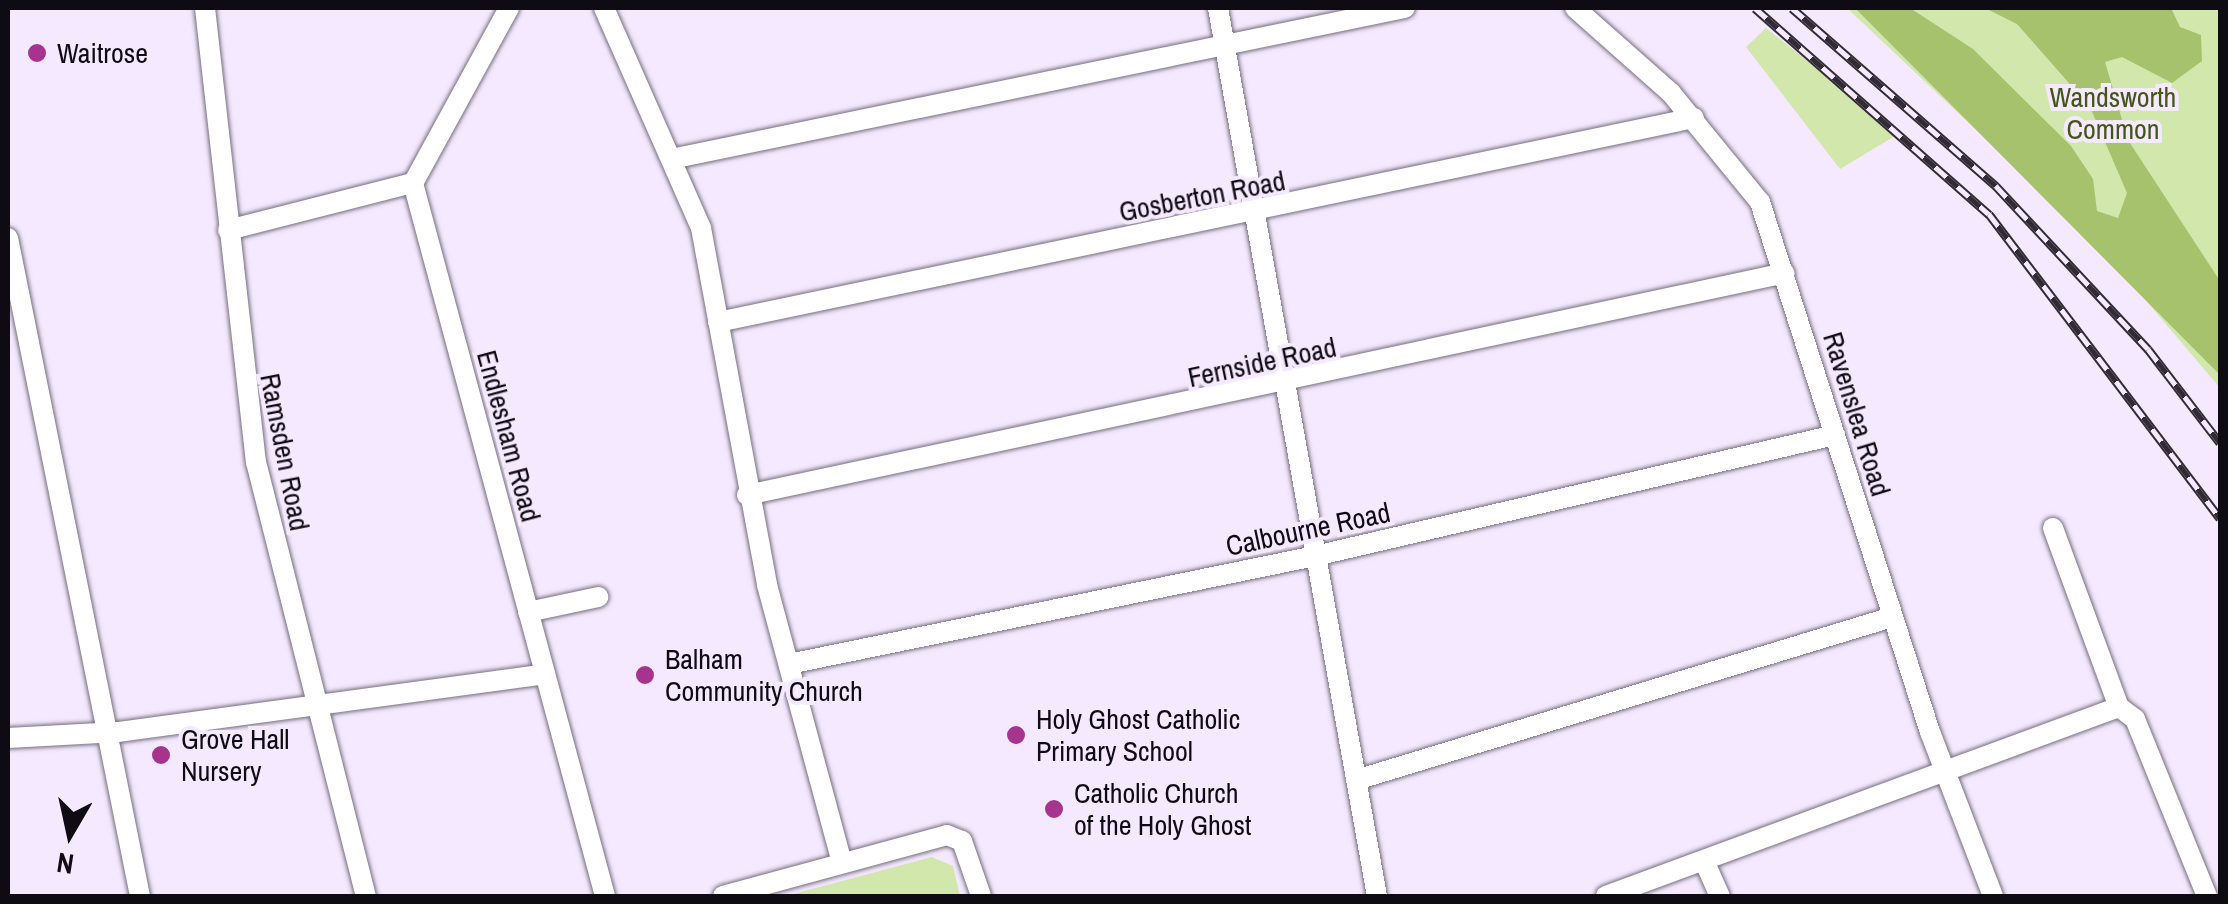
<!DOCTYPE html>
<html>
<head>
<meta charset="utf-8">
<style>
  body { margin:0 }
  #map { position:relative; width:2228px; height:904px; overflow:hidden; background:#f4e9fe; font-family:"Archivo Narrow",sans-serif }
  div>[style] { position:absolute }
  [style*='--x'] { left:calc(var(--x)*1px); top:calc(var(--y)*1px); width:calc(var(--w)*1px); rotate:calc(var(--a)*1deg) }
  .green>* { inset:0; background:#d2e7ac }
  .forest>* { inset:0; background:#a6c26c }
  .roads { filter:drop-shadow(0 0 2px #766d7f) drop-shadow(0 0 2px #766d7f) }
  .minor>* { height:20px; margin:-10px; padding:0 10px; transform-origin:10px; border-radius:10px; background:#fff }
  .rail>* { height:9px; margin-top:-4.5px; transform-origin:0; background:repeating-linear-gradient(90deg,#f4e9fe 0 15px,#302b34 0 30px); box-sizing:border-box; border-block:2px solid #302b34 }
  .dots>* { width:28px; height:28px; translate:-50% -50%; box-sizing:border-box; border:5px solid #f4e9fe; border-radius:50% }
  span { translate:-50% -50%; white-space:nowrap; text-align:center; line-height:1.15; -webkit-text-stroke:8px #f4e9fe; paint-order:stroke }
  .poi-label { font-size:28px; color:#0f0b12 }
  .left { translate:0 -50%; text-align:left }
  .park-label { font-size:28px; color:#445518 }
  .street-label { font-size:28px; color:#0f0b12 }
  .frame { position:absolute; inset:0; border:10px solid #0f0b12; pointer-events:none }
  .north { position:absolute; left:20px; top:784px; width:100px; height:100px; -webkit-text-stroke:8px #f4e9fe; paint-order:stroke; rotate:189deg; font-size:28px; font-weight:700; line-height:40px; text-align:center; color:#0f0b12 }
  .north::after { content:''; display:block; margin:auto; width:35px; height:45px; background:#0f0b12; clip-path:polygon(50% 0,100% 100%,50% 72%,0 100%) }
</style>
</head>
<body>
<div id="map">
  <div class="green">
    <div style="clip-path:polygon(1847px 8px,2220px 8px,2220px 388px,2103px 250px)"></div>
    <div style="clip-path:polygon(1766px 28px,1830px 79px,1895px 136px,1840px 169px,1746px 47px)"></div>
    <div style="clip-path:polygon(932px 857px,953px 866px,960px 896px,786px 896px)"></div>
  </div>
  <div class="forest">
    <div style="clip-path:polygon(1855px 8px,1910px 8px,1973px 49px,2071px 146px,2093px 179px,2097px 211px,2118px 218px,2127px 193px,2090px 107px,2017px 24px,1985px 8px,2171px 8px,2180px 27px,2201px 35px,2202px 61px,2172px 83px,2122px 57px,2105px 62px,2128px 140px,2220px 281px,2220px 375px)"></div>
  </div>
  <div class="roads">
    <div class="minor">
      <div style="--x:205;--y:8;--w:457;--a:83.6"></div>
      <div style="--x:256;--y:462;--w:448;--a:75.8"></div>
      <div style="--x:509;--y:8;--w:200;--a:118.7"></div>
      <div style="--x:413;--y:183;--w:738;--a:74.93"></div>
      <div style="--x:604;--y:8;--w:240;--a:66.2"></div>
      <div style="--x:701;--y:228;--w:363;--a:79.5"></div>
      <div style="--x:767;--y:585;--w:288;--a:74.9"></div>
      <div style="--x:1218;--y:8;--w:902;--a:79.85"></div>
      <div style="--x:1575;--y:8;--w:128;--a:41.5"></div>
      <div style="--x:1671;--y:93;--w:141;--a:50.8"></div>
      <div style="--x:1760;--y:202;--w:557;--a:72.22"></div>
      <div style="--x:1930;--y:732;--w:176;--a:69"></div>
      <div style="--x:676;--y:158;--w:744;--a:-11.63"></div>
      <div style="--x:228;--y:230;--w:191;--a:-14.3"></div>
      <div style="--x:8;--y:238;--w:671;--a:78.66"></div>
      <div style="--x:718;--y:322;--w:997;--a:-11.81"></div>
      <div style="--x:747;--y:495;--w:1061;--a:-12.07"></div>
      <div style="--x:2053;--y:528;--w:191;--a:69.8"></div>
      <div style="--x:528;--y:612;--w:72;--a:-12.1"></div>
      <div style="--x:789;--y:664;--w:537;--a:-11.6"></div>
      <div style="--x:1315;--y:556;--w:534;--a:-13.1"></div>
      <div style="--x:2119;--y:707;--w:20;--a:37"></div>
      <div style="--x:2135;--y:719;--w:191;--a:67.9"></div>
      <div style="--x:8;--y:738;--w:110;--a:-3.1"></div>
      <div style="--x:118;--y:732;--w:431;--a:-7.7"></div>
      <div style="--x:1356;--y:780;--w:560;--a:-16.91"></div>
      <div style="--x:1706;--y:865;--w:34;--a:66"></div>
      <div style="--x:723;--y:896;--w:232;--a:-15.2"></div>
      <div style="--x:947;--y:835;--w:16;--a:22"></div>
      <div style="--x:962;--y:841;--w:58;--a:70.9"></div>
      <div style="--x:1606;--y:896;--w:547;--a:-20.22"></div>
    </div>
  </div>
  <div class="rail">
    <div style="--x:1755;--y:8;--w:312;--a:41.4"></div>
    <div style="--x:1989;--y:214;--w:382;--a:52.8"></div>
    <div style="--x:1792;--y:8;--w:271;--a:41.1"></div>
    <div style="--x:1996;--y:186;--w:223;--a:47"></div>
    <div style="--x:2148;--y:349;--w:118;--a:52.5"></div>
  </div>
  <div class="dots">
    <div style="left:37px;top:53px;background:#a6338e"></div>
    <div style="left:645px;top:675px;background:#a6338e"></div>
    <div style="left:1016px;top:735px;background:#a6338e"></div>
    <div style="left:161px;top:755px;background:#a6338e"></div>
    <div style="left:1054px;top:809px;background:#a6338e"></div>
  </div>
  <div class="poi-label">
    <span class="left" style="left:57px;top:53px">Waitrose</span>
    <span class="left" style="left:665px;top:675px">Balham<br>Community Church</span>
    <span class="left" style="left:1036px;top:735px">Holy Ghost Catholic<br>Primary School</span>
    <span class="left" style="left:181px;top:755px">Grove Hall<br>Nursery</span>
    <span class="left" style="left:1074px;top:809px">Catholic Church<br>of the Holy Ghost</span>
  </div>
  <div class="park-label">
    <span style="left:2113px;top:113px">Wandsworth<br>Common</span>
  </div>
  <div class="street-label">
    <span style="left:1202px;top:196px;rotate:-11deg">Gosberton Road</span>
    <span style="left:1262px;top:362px;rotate:-12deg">Fernside Road</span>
    <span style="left:1857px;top:414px;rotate:73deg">Ravenslea Road</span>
    <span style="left:509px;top:436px;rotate:75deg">Endlesham Road</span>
    <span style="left:285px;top:452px;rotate:79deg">Ramsden Road</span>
    <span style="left:1308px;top:529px;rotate:-12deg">Calbourne Road</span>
  </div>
  <div class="frame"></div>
  <div class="north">N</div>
</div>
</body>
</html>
